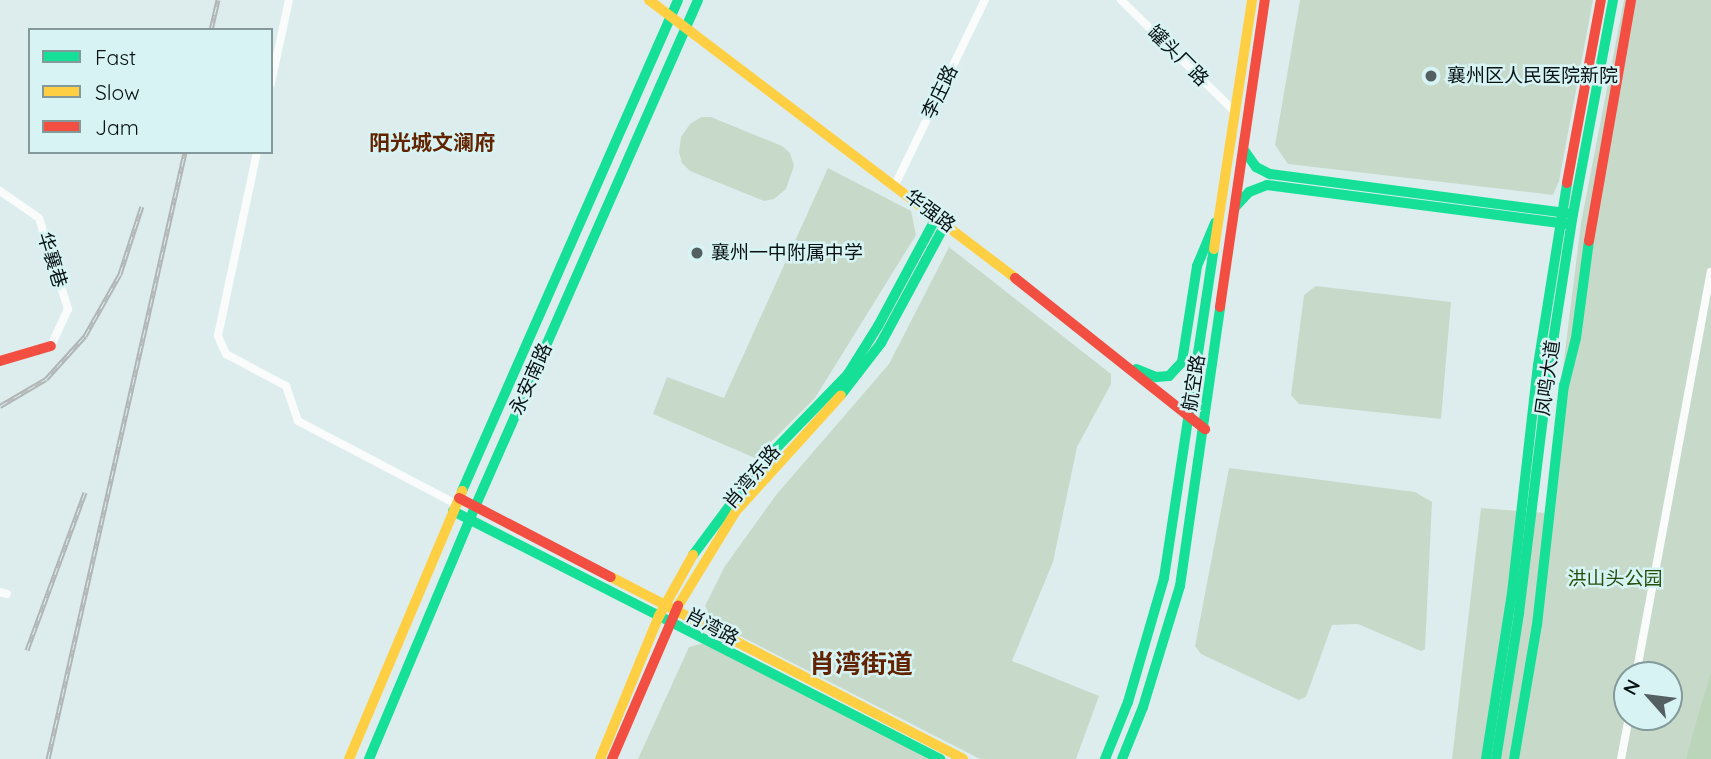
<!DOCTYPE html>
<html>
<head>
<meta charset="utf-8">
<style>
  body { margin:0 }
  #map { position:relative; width:1711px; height:759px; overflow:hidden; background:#ddedee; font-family:Quicksand,"Noto Sans SC",sans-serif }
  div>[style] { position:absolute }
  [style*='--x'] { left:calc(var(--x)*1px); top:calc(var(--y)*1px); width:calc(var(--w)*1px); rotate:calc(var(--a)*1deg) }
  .green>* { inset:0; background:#c7daca }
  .forest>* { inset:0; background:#bad5ba }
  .street>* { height:8px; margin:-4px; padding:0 4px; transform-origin:4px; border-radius:4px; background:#fafcfc }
  .fast>* { height:10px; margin:-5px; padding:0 5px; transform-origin:5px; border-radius:5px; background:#16e098 }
  .slow>* { height:10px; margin:-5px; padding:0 5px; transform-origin:5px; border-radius:5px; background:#ffcf43 }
  .jam>* { height:10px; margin:-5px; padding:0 5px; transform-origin:5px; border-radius:5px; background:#f24e42 }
  .rail>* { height:5px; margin-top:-2.5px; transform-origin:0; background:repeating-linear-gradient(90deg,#d7f3f4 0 8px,#b1b5b5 0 16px); box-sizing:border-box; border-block:2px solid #b1b5b5 }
  .dots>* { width:19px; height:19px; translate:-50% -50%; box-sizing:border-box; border:4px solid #d7f3f4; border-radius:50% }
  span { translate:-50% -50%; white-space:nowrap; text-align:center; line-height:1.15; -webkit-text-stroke:5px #d7f3f4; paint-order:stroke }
  .street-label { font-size:19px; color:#081213 }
  .poi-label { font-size:19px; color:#081213 }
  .left { translate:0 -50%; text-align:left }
  .park-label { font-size:19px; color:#24500b }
  .neighbourhood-label { font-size:21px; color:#622400; font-weight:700 }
  .district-label { font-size:26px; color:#622400; font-weight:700 }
  .legend { position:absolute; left:28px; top:28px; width:245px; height:126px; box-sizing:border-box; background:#d7f3f4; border:2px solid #84999a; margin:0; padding:9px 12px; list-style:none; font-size:21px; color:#081213 }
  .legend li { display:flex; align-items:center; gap:14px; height:35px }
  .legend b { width:35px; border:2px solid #84999a }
  .north { position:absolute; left:1613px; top:661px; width:70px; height:70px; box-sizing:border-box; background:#d7f3f4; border:2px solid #84999a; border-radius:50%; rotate:298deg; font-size:19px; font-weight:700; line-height:28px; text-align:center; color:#081213 }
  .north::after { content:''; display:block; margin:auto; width:24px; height:32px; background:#535f60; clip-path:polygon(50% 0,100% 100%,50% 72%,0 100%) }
</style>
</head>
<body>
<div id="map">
  <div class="green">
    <div style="clip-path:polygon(1300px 0,1593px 0,1559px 181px,1553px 195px,1288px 164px,1275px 145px)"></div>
    <div style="clip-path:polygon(evenodd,1624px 0,1711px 0,1711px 759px,1452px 759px,1481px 508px,1545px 513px,1581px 223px,1624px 0,1627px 675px,1669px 675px,1669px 717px,1627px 717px,1627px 675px)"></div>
    <div style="clip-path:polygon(701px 117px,711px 117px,782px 146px,790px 153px,794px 166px,786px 189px,774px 199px,764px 201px,690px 171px,682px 163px,679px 152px,681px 137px,690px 124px)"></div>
    <div style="clip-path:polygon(828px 168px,911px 211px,916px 235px,815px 398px,755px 458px,653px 414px,667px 377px,724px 398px)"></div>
    <div style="clip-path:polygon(949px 247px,1111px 374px,1111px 384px,1077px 447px,1053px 562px,1012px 661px,1099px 696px,1076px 759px,980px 759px,713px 622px,705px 606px,725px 566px,776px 495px,889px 364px)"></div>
    <div style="clip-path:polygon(1316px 286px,1451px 302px,1441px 419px,1299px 404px,1291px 395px,1304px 295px)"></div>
    <div style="clip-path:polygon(1229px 468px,1415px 492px,1432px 502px,1425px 649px,1421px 651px,1358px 624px,1332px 625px,1306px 697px,1299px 700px,1201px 654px,1195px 646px)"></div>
    <div style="clip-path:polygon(708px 642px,931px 759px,638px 759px,689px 647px)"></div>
  </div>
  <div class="forest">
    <div style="clip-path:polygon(1711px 673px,1711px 759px,1686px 759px,1701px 705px)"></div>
  </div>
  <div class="street">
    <div style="--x:1121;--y:0;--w:160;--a:44.5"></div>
    <div style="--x:271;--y:83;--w:85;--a:-77.8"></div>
    <div style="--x:257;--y:152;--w:188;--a:102"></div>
    <div style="--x:218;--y:336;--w:20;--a:66"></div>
    <div style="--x:226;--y:354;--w:68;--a:28.1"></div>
    <div style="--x:286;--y:386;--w:37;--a:71"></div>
    <div style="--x:298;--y:421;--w:178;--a:27.7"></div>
    <div style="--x:895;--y:185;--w:206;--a:-64.1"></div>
    <div style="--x:0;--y:191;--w:47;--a:34.7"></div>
    <div style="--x:39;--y:218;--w:96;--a:72.3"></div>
    <div style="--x:68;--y:309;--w:41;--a:114.7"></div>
    <div style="--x:0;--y:592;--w:7;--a:16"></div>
    <div style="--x:1636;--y:675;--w:410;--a:-79.5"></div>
    <div style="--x:1621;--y:759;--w:43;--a:-79.2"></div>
  </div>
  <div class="fast">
    <div style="--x:1244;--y:150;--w:21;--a:55"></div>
    <div style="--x:1256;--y:167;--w:16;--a:27"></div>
    <div style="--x:1270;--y:174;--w:300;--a:7.5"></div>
    <div style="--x:1236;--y:206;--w:19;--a:-47"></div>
    <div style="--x:1249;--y:192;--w:19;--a:-21"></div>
    <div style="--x:1267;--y:185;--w:303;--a:7.4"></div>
    <div style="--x:1136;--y:369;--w:22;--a:22"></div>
    <div style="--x:1156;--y:377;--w:13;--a:-4"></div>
    <div style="--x:1169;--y:376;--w:19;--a:-47"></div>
    <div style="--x:1182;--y:362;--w:97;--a:-81.1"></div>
    <div style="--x:1197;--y:266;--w:47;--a:-67.3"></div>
    <div style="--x:841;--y:395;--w:66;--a:-52.4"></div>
    <div style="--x:881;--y:343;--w:136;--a:-61.6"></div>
    <div style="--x:462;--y:491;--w:536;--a:-66.25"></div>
    <div style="--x:453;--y:511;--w:547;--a:26.99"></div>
    <div style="--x:693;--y:555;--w:111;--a:-53.4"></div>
    <div style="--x:759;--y:466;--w:128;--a:-45.9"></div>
    <div style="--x:848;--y:374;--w:57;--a:-58"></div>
    <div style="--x:878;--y:326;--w:125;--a:-61.8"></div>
    <div style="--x:369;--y:759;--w:273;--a:-67.2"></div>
    <div style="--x:475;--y:507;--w:554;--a:-66.26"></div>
    <div style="--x:1105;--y:759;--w:61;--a:-68"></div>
    <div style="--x:1128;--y:702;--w:129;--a:-73.8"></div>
    <div style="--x:1164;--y:578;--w:333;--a:-81.4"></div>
    <div style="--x:1122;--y:759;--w:56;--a:-68"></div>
    <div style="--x:1143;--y:707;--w:127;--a:-73"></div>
    <div style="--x:1180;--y:586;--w:282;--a:-81.8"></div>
    <div style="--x:1486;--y:759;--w:168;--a:-81.1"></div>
    <div style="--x:1512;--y:593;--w:229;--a:-83.5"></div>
    <div style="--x:1538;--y:365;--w:184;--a:-80.9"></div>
    <div style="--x:1496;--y:759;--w:148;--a:-81"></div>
    <div style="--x:1519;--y:613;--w:248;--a:-83"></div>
    <div style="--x:1549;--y:367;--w:155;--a:-81.1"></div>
    <div style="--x:1573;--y:214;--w:218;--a:-79.4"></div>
    <div style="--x:1514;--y:759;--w:136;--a:-80.3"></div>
    <div style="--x:1537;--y:625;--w:241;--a:-83.6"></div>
    <div style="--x:1564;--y:386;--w:49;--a:-76"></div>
    <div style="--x:1576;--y:338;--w:98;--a:-82.4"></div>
  </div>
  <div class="slow">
    <div style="--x:649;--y:0;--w:460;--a:37.2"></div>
    <div style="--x:1214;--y:249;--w:252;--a:-81.3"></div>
    <div style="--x:611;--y:577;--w:396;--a:27.3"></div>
    <div style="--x:678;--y:606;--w:111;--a:-58.6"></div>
    <div style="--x:736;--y:511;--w:156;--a:-47.8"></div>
    <div style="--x:349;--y:759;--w:291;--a:-67.1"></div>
    <div style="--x:600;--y:759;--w:155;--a:-67.6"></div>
    <div style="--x:659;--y:616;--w:70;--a:-60.9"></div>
  </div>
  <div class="jam">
    <div style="--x:1567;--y:183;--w:186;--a:-79.5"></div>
    <div style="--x:1589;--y:241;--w:245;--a:-80.1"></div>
    <div style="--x:1015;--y:278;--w:243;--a:38.5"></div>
    <div style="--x:1220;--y:307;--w:310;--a:-81.7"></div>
    <div style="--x:0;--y:361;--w:53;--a:-16.4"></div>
    <div style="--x:459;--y:498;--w:171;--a:27.5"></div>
    <div style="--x:612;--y:759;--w:167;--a:-66.7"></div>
  </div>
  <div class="rail">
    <div style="--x:211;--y:30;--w:31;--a:-77"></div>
    <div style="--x:0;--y:406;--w:53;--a:-30.4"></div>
    <div style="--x:46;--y:379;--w:58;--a:-47.8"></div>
    <div style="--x:85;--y:336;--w:71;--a:-60.6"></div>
    <div style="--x:120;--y:274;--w:71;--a:-72.1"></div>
    <div style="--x:27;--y:650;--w:168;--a:-69.8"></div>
    <div style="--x:48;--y:759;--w:622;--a:-77.28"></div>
  </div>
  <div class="dots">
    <div style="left:1431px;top:76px;background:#535f60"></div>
    <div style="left:697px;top:253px;background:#535f60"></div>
  </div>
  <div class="street-label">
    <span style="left:1178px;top:56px;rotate:45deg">罐头厂路</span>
    <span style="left:940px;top:92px;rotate:-64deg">李庄路</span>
    <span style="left:930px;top:211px;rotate:37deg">华强路</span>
    <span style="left:52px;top:260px;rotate:73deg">华襄巷</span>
    <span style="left:1548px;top:378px;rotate:-82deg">凤鸣大道</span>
    <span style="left:531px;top:379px;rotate:-66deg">永安南路</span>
    <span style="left:1194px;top:383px;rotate:-81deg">航空路</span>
    <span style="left:752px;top:477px;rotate:-50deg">肖湾东路</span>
    <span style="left:712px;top:627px;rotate:28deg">肖湾路</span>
  </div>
  <div class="poi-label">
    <span class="left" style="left:1447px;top:76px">襄州区人民医院新院</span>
    <span class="left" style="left:711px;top:253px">襄州一中附属中学</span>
  </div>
  <div class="park-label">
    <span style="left:1615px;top:579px">洪山头公园</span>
  </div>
  <div class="neighbourhood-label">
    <span style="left:432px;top:142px">阳光城文澜府</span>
  </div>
  <div class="district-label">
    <span style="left:861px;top:664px">肖湾街道</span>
  </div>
  <ul class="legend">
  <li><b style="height:9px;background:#16e098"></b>Fast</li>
  <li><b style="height:9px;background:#ffcf43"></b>Slow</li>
  <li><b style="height:9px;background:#f24e42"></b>Jam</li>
  </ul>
  <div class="north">N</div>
</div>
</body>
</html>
